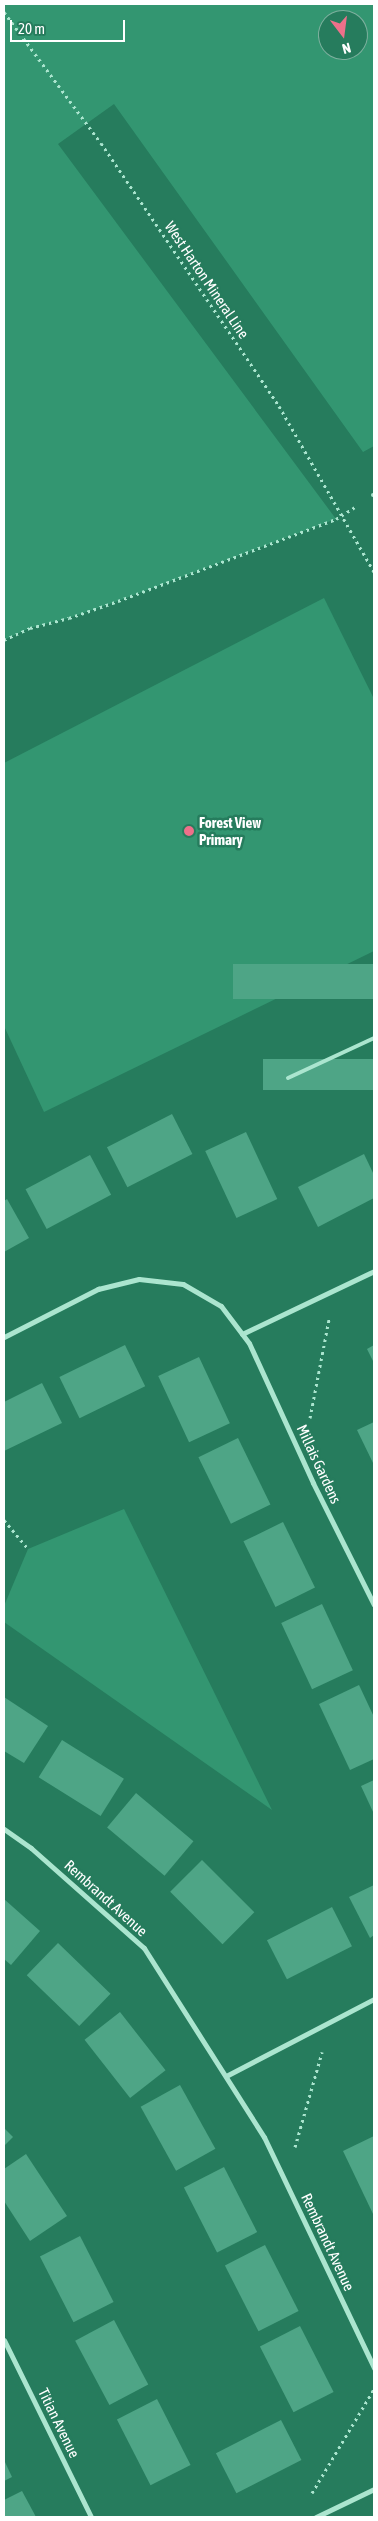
<!DOCTYPE html>
<html>
<head>
<meta charset="utf-8">
<style>
  body { margin:0 }
  #map { position:relative; width:378px; height:2521px; overflow:hidden; background:#267c5d; font-family:"Asap Condensed",sans-serif }
  div>[style] { position:absolute }
  [style*='--x'] { left:calc(var(--x)*1px); top:calc(var(--y)*1px); width:calc(var(--w)*1px); rotate:calc(var(--a)*1deg) }
  .green>* { inset:0; background:#339671 }
  .building>* { inset:0; background:#4ea586; transform-origin:0 0 }
  .path>* { height:3px; margin-top:-1.5px; transform-origin:0; background:repeating-linear-gradient(90deg,#abe5cf 0 2.5px,transparent 0 6.5px) }
  .lane>* { height:4px; margin:-2px; padding:0 2px; transform-origin:2px; border-radius:2px; background:#abe5cf }
  .street>* { height:5px; margin:-2.5px; padding:0 2.5px; transform-origin:2.5px; border-radius:2.5px; background:#abe5cf }
  .dots>* { width:14px; height:14px; translate:-50% -50%; box-sizing:border-box; border:2px solid #267c5d; border-radius:50% }
  span { translate:-50% -50%; white-space:nowrap; text-align:center; line-height:1.15; -webkit-text-stroke:5px #267c5d; paint-order:stroke }
  .street-label { font-size:15px; color:#fff }
  .poi-label { font-size:15px; color:#fff; font-weight:700 }
  .left { translate:0 -50%; text-align:left }
  .frame { position:absolute; inset:0; border:5px solid #fff; pointer-events:none }
  .north { position:absolute; left:318px; top:10px; width:50px; height:50px; box-sizing:border-box; background:#267c5d; border:1px solid #7db09e; border-radius:50%; rotate:165deg; font-size:14px; font-weight:700; line-height:20px; text-align:center; color:#fff }
  .north::after { content:''; display:block; margin:auto; width:18px; height:22px; background:#ed708a; clip-path:polygon(50% 0,100% 100%,50% 72%,0 100%) }
  .scale { position:absolute; left:10px; top:20px; width:115px; height:22px; box-sizing:border-box; border:2px solid #fff; border-top:0; padding-left:6px; font-size:15px; line-height:18px; white-space:nowrap; color:#fff; -webkit-text-stroke:4px #267c5d; paint-order:stroke }
</style>
</head>
<body>
<div id="map">
  <div class="green">
    <div style="clip-path:polygon(evenodd,4px 4px,374px 4px,374px 446px,363px 452px,114px 104px,58px 144px,336px 519px,118px 601px,69px 618px,30px 628px,4px 640px,4px 4px,328px 20px,358px 20px,358px 50px,328px 50px,328px 20px)"></div>
    <div style="clip-path:polygon(324px 598px,374px 699px,374px 951px,44px 1112px,4px 1026px,4px 763px)"></div>
    <div style="clip-path:polygon(124px 1509px,272px 1810px,4px 1622px,4px 1606px,28px 1549px)"></div>
  </div>
  <div class="building">
    <div style="left:374px;top:964px;width:35px;height:141px;rotate:90deg"></div>
    <div style="left:374px;top:1059px;width:31px;height:111px;rotate:90deg"></div>
    <div style="left:172px;top:1114px;width:45px;height:73px;rotate:63deg"></div>
    <div style="left:246px;top:1132px;width:74px;height:45px;rotate:65deg"></div>
    <div style="clip-path:polygon(364px 1154px,374px 1175px,374px 1198px,318px 1227px,298px 1187px)"></div>
    <div style="left:90px;top:1155px;width:45px;height:73px;rotate:62deg"></div>
    <div style="clip-path:polygon(7px 1199px,29px 1238px,4px 1252px,4px 1201px)"></div>
    <div style="left:125px;top:1345px;width:46px;height:73px;rotate:64deg"></div>
    <div style="clip-path:polygon(374px 1345px,374px 1363px,367px 1349px)"></div>
    <div style="left:199px;top:1357px;width:73px;height:45px;rotate:65deg"></div>
    <div style="clip-path:polygon(42px 1383px,62px 1423px,4px 1451px,4px 1402px)"></div>
    <div style="clip-path:polygon(374px 1422px,374px 1465px,357px 1430px)"></div>
    <div style="left:238px;top:1438px;width:74px;height:44px;rotate:64deg"></div>
    <div style="left:283px;top:1522px;width:73px;height:44px;rotate:64deg"></div>
    <div style="left:322px;top:1604px;width:73px;height:45px;rotate:65deg"></div>
    <div style="clip-path:polygon(359px 1685px,374px 1717px,374px 1759px,350px 1770px,319px 1704px)"></div>
    <div style="clip-path:polygon(4px 1697px,48px 1726px,24px 1763px,4px 1751px)"></div>
    <div style="left:62px;top:1740px;width:73px;height:44px;rotate:32deg"></div>
    <div style="clip-path:polygon(374px 1780px,374px 1814px,361px 1786px)"></div>
    <div style="left:136px;top:1793px;width:75px;height:45px;rotate:40deg"></div>
    <div style="left:202px;top:1860px;width:74px;height:45px;rotate:45deg"></div>
    <div style="clip-path:polygon(374px 1885px,374px 1935px,370px 1938px,349px 1897px)"></div>
    <div style="clip-path:polygon(4px 1899px,40px 1931px,11px 1965px,4px 1959px)"></div>
    <div style="left:332px;top:1907px;width:44px;height:73px;rotate:63deg"></div>
    <div style="left:58px;top:1943px;width:73px;height:45px;rotate:44deg"></div>
    <div style="left:120px;top:2012px;width:74px;height:45px;rotate:52deg"></div>
    <div style="left:180px;top:2085px;width:73px;height:45px;rotate:61deg"></div>
    <div style="clip-path:polygon(4px 2128px,13px 2137px,4px 2146px)"></div>
    <div style="clip-path:polygon(374px 2136px,374px 2216px,343px 2151px)"></div>
    <div style="clip-path:polygon(26px 2154px,67px 2216px,30px 2241px,4px 2201px,4px 2169px)"></div>
    <div style="left:224px;top:2167px;width:73px;height:45px;rotate:63deg"></div>
    <div style="left:80px;top:2236px;width:74px;height:45px;rotate:63deg"></div>
    <div style="left:265px;top:2245px;width:74px;height:45px;rotate:63deg"></div>
    <div style="left:114px;top:2320px;width:73px;height:44px;rotate:62deg"></div>
    <div style="left:300px;top:2326px;width:74px;height:45px;rotate:63deg"></div>
    <div style="left:157px;top:2399px;width:74px;height:45px;rotate:63deg"></div>
    <div style="left:281px;top:2420px;width:45px;height:73px;rotate:63deg"></div>
    <div style="clip-path:polygon(4px 2460px,12px 2477px,4px 2481px)"></div>
    <div style="clip-path:polygon(22px 2491px,36px 2517px,4px 2517px,4px 2500px)"></div>
  </div>
  <div class="path">
    <div style="--x:4;--y:12;--w:163;--a:53.5"></div>
    <div style="--x:101;--y:143;--w:318;--a:55.9"></div>
    <div style="--x:279;--y:406;--w:191;--a:60.2"></div>
    <div style="--x:4;--y:640;--w:29;--a:-25"></div>
    <div style="--x:30;--y:628;--w:40;--a:-14.4"></div>
    <div style="--x:69;--y:618;--w:52;--a:-19.1"></div>
    <div style="--x:118;--y:601;--w:233;--a:-20.6"></div>
    <div style="--x:336;--y:519;--w:22;--a:-32"></div>
    <div style="--x:310;--y:1418;--w:101;--a:-79.1"></div>
    <div style="--x:4;--y:1520;--w:38;--a:50"></div>
    <div style="--x:295;--y:2147;--w:99;--a:-74.1"></div>
    <div style="--x:312;--y:2493;--w:121;--a:-59.2"></div>
  </div>
  <div class="lane">
    <div style="--x:373;--y:495;--w:1;--a:0"></div>
    <div style="--x:288;--y:1078;--w:95;--a:-24.9"></div>
  </div>
  <div class="street">
    <div style="--x:242;--y:1334;--w:146;--a:-25.5"></div>
    <div style="--x:4;--y:1337;--w:106;--a:-27.1"></div>
    <div style="--x:98;--y:1289;--w:42;--a:-13.7"></div>
    <div style="--x:139;--y:1279;--w:44;--a:6.5"></div>
    <div style="--x:183;--y:1284;--w:44;--a:30.1"></div>
    <div style="--x:221;--y:1306;--w:46;--a:52.9"></div>
    <div style="--x:249;--y:1343;--w:154;--a:65.4"></div>
    <div style="--x:313;--y:1483;--w:136;--a:63.4"></div>
    <div style="--x:4;--y:1829;--w:33;--a:35"></div>
    <div style="--x:31;--y:1848;--w:151;--a:41.5"></div>
    <div style="--x:144;--y:1948;--w:224;--a:57.6"></div>
    <div style="--x:264;--y:2137;--w:256;--a:64.5"></div>
    <div style="--x:226;--y:2076;--w:167;--a:-27.5"></div>
    <div style="--x:4;--y:2340;--w:197;--a:63.8"></div>
    <div style="--x:316;--y:2517;--w:64;--a:-25.8"></div>
  </div>
  <div class="dots">
    <div style="left:189px;top:831px;background:#ed708a"></div>
  </div>
  <div class="street-label">
    <span style="left:207px;top:280px;rotate:56deg">West Harton Mineral Line</span>
    <span style="left:319px;top:1464px;rotate:65deg">Millais Gardens</span>
    <span style="left:106px;top:1898px;rotate:42deg">Rembrandt Avenue</span>
    <span style="left:328px;top:2242px;rotate:65deg">Rembrandt Avenue</span>
    <span style="left:59px;top:2423px;rotate:64deg">Titian Avenue</span>
  </div>
  <div class="poi-label">
    <span class="left" style="left:199px;top:831px">Forest View<br>Primary</span>
  </div>
  <div class="frame"></div>
  <div class="north">N</div>
  <div class="scale">20 m</div>
</div>
</body>
</html>
